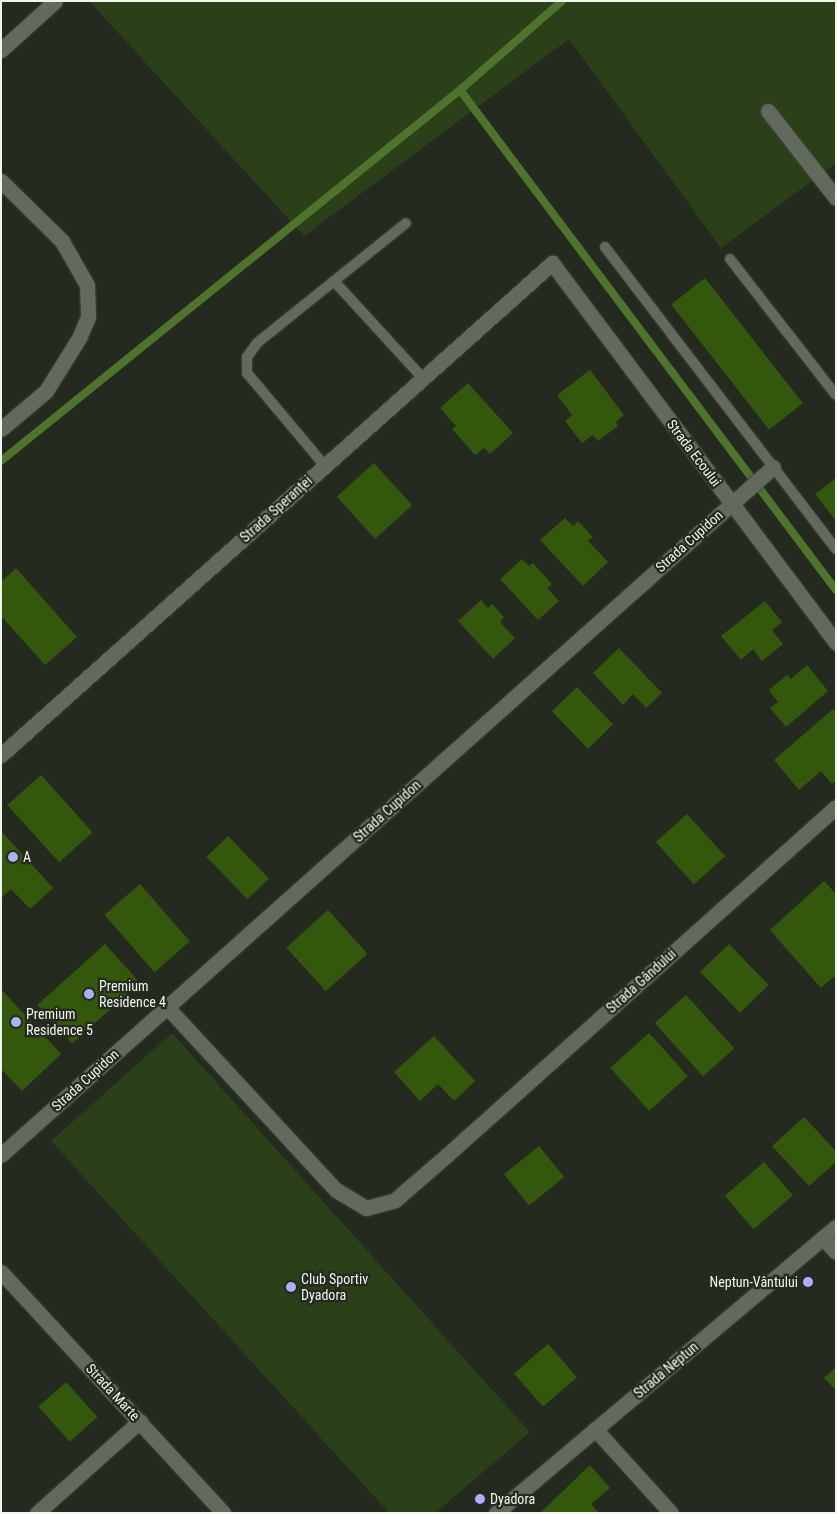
<!DOCTYPE html>
<html>
<head>
<meta charset="utf-8">
<style>
  body { margin:0 }
  #map { position:relative; width:837px; height:1514px; overflow:hidden; background:#242a1f; font-family:"Roboto Condensed",sans-serif }
  div>[style] { position:absolute }
  [style*='--x'] { left:calc(var(--x)*1px); top:calc(var(--y)*1px); width:calc(var(--w)*1px); rotate:calc(var(--a)*1deg) }
  .green>* { inset:0; background:#2b4019 }
  .stream>* { height:8px; margin:-4px; padding:0 4px; transform-origin:4px; border-radius:4px; background:#4e742c }
  .building>* { inset:0; background:#34580b; transform-origin:0 0 }
  .roads { filter:drop-shadow(0 0 1px #3f453b) drop-shadow(0 0 1px #3f453b) }
  .lane>* { height:10px; margin:-5px; padding:0 5px; transform-origin:5px; border-radius:5px; background:#626a5d }
  .street>* { height:15px; margin:-7.5px; padding:0 7.5px; transform-origin:7.5px; border-radius:7.5px; background:#626a5d }
  .secondary>* { height:15px; margin:-7.5px; padding:0 7.5px; transform-origin:7.5px; border-radius:7.5px; background:#626a5d }
  .dots>* { width:14px; height:14px; translate:-50% -50%; box-sizing:border-box; border:2px solid #242a1f; border-radius:50% }
  span { translate:-50% -50%; white-space:nowrap; text-align:center; line-height:1.15; -webkit-text-stroke:4.5px #242a1f; paint-order:stroke }
  .street-label { font-size:14px; color:#f1f5ee }
  .poi-label { font-size:14px; color:#f1f5ee }
  .left { translate:0 -50%; text-align:left }
  .right { translate:-100% -50%; text-align:right }
  .frame { position:absolute; inset:0; border:2px solid #f1f5ee; pointer-events:none }
</style>
</head>
<body>
<div id="map">
  <div class="green">
    <div style="clip-path:polygon(89px 1px,836px 1px,836px 163px,721px 248px,569px 39px,304px 236px)"></div>
    <div style="clip-path:polygon(172px 1033px,530px 1432px,435px 1513px,389px 1513px,51px 1141px)"></div>
  </div>
  <div class="stream">
    <div style="--x:460;--y:90;--w:626;--a:53.06"></div>
    <div style="--x:1;--y:461;--w:590;--a:-38.95"></div>
    <div style="--x:460;--y:90;--w:135;--a:-41.1"></div>
  </div>
  <div class="building">
    <div style="left:705px;top:278px;width:159px;height:43px;rotate:52deg"></div>
    <div style="clip-path:polygon(590px 370px,624px 415px,616px 422px,618px 426px,598px 441px,593px 435px,582px 443px,565px 421px,572px 415px,557px 395px)"></div>
    <div style="clip-path:polygon(468px 383px,513px 433px,490px 454px,484px 448px,475px 455px,452px 429px,456px 426px,440px 408px)"></div>
    <div style="left:374px;top:463px;width:57px;height:50px;rotate:48deg"></div>
    <div style="clip-path:polygon(836px 478px,836px 521px,815px 494px)"></div>
    <div style="clip-path:polygon(565px 518px,573px 526px,578px 521px,593px 537px,588px 541px,608px 562px,583px 586px,540px 540px)"></div>
    <div style="clip-path:polygon(522px 559px,529px 566px,533px 563px,552px 584px,547px 588px,559px 601px,538px 620px,500px 579px)"></div>
    <div style="clip-path:polygon(16px 568px,77px 637px,45px 665px,1px 616px,1px 582px)"></div>
    <div style="clip-path:polygon(481px 600px,488px 608px,492px 604px,504px 617px,500px 622px,515px 638px,493px 659px,458px 621px)"></div>
    <div style="clip-path:polygon(765px 601px,782px 622px,772px 630px,783px 644px,762px 661px,753px 649px,741px 660px,721px 636px)"></div>
    <div style="clip-path:polygon(619px 648px,662px 693px,646px 708px,633px 694px,623px 705px,593px 673px)"></div>
    <div style="clip-path:polygon(807px 665px,828px 691px,786px 727px,770px 708px,778px 702px,769px 690px,787px 675px,791px 679px)"></div>
    <div style="left:577px;top:687px;width:52px;height:35px;rotate:46deg"></div>
    <div style="clip-path:polygon(833px 709px,836px 712px,836px 780px,832px 784px,821px 771px,799px 790px,774px 760px)"></div>
    <div style="left:41px;top:775px;width:77px;height:45px;rotate:48deg"></div>
    <div style="left:687px;top:814px;width:57px;height:42px;rotate:48deg"></div>
    <div style="clip-path:polygon(1px 831px,53px 888px,30px 909px,11px 889px,1px 898px)"></div>
    <div style="left:228px;top:836px;width:59px;height:30px;rotate:46deg"></div>
    <div style="clip-path:polygon(824px 881px,836px 894px,836px 975px,821px 988px,770px 930px)"></div>
    <div style="left:140px;top:884px;width:76px;height:47px;rotate:49deg"></div>
    <div style="left:328px;top:910px;width:59px;height:56px;rotate:48deg"></div>
    <div style="left:105px;top:944px;width:52px;height:91px;rotate:48deg"></div>
    <div style="left:729px;top:944px;width:57px;height:40px;rotate:46deg"></div>
    <div style="clip-path:polygon(1px 989px,61px 1054px,22px 1091px,1px 1069px)"></div>
    <div style="left:686px;top:995px;width:72px;height:42px;rotate:48deg"></div>
    <div style="left:649px;top:1033px;width:58px;height:52px;rotate:48deg"></div>
    <div style="clip-path:polygon(434px 1036px,475px 1081px,454px 1101px,438px 1084px,420px 1101px,394px 1072px)"></div>
    <div style="clip-path:polygon(804px 1117px,836px 1151px,836px 1162px,809px 1186px,772px 1146px)"></div>
    <div style="left:539px;top:1146px;width:40px;height:45px;rotate:51deg"></div>
    <div style="left:764px;top:1162px;width:44px;height:52px;rotate:49deg"></div>
    <div style="left:548px;top:1344px;width:44px;height:45px;rotate:49deg"></div>
    <div style="clip-path:polygon(836px 1367px,836px 1390px,824px 1378px)"></div>
    <div style="left:66px;top:1382px;width:47px;height:37px;rotate:48deg"></div>
    <div style="clip-path:polygon(590px 1465px,610px 1488px,591px 1504px,599px 1513px,540px 1513px)"></div>
  </div>
  <div class="roads">
    <div class="lane">
      <div style="--x:605;--y:247;--w:380;--a:52.6"></div>
      <div style="--x:730;--y:259;--w:172;--a:52.1"></div>
      <div style="--x:334;--y:281;--w:132;--a:47.5"></div>
      <div style="--x:325;--y:466;--w:121;--a:-130"></div>
      <div style="--x:247;--y:373;--w:16;--a:-90"></div>
      <div style="--x:247;--y:357;--w:17;--a:-54"></div>
      <div style="--x:257;--y:343;--w:191;--a:-38.8"></div>
    </div>
    <div class="street">
      <div style="--x:1;--y:50;--w:73;--a:-42.2"></div>
      <div style="--x:768;--y:111;--w:110;--a:52"></div>
      <div style="--x:1;--y:181;--w:86;--a:44.5"></div>
      <div style="--x:62;--y:241;--w:51;--a:60.4"></div>
      <div style="--x:87;--y:285;--w:32;--a:88"></div>
      <div style="--x:88;--y:317;--w:23;--a:113"></div>
      <div style="--x:79;--y:338;--w:62;--a:121.9"></div>
      <div style="--x:46;--y:391;--w:59;--a:139.8"></div>
      <div style="--x:1;--y:755;--w:739;--a:-41.76"></div>
      <div style="--x:552;--y:263;--w:474;--a:53.2"></div>
      <div style="--x:167;--y:1007;--w:249;--a:47.3"></div>
      <div style="--x:336;--y:1190;--w:35;--a:31"></div>
      <div style="--x:366;--y:1208;--w:30;--a:-15"></div>
      <div style="--x:395;--y:1200;--w:69;--a:-40.9"></div>
      <div style="--x:447;--y:1155;--w:522;--a:-41.82"></div>
      <div style="--x:1;--y:1155;--w:1034;--a:-41.71"></div>
      <div style="--x:823;--y:1238;--w:19;--a:47"></div>
      <div style="--x:1;--y:1272;--w:328;--a:47.3"></div>
      <div style="--x:595;--y:1429;--w:113;--a:47.9"></div>
      <div style="--x:37;--y:1513;--w:138;--a:-41.8"></div>
    </div>
    <div class="secondary">
      <div style="--x:496;--y:1513;--w:444;--a:-40.1"></div>
    </div>
  </div>
  <div class="dots">
    <div style="left:13px;top:857px;background:#adaffb"></div>
    <div style="left:89px;top:994px;background:#adaffb"></div>
    <div style="left:16px;top:1022px;background:#adaffb"></div>
    <div style="left:808px;top:1282px;background:#adaffb"></div>
    <div style="left:291px;top:1287px;background:#adaffb"></div>
    <div style="left:480px;top:1499px;background:#adaffb"></div>
  </div>
  <div class="street-label">
    <span style="left:694px;top:453px;rotate:53deg">Strada Ecoului</span>
    <span style="left:276px;top:509px;rotate:-42deg">Strada Speranței</span>
    <span style="left:689px;top:541px;rotate:-42deg">Strada Cupidon</span>
    <span style="left:387px;top:811px;rotate:-42deg">Strada Cupidon</span>
    <span style="left:641px;top:981px;rotate:-42deg">Strada Gândului</span>
    <span style="left:85px;top:1080px;rotate:-42deg">Strada Cupidon</span>
    <span style="left:666px;top:1370px;rotate:-40deg">Strada Neptun</span>
    <span style="left:113px;top:1392px;rotate:47deg">Strada Marte</span>
  </div>
  <div class="poi-label">
    <span class="left" style="left:23px;top:857px">A</span>
    <span class="left" style="left:99px;top:994px">Premium<br>Residence 4</span>
    <span class="left" style="left:26px;top:1022px">Premium<br>Residence 5</span>
    <span class="left" style="left:301px;top:1287px">Club Sportiv<br>Dyadora</span>
    <span class="right" style="left:798px;top:1282px">Neptun-Vântului</span>
    <span class="left" style="left:490px;top:1499px">Dyadora</span>
  </div>
  <div class="frame"></div>
</div>
</body>
</html>
